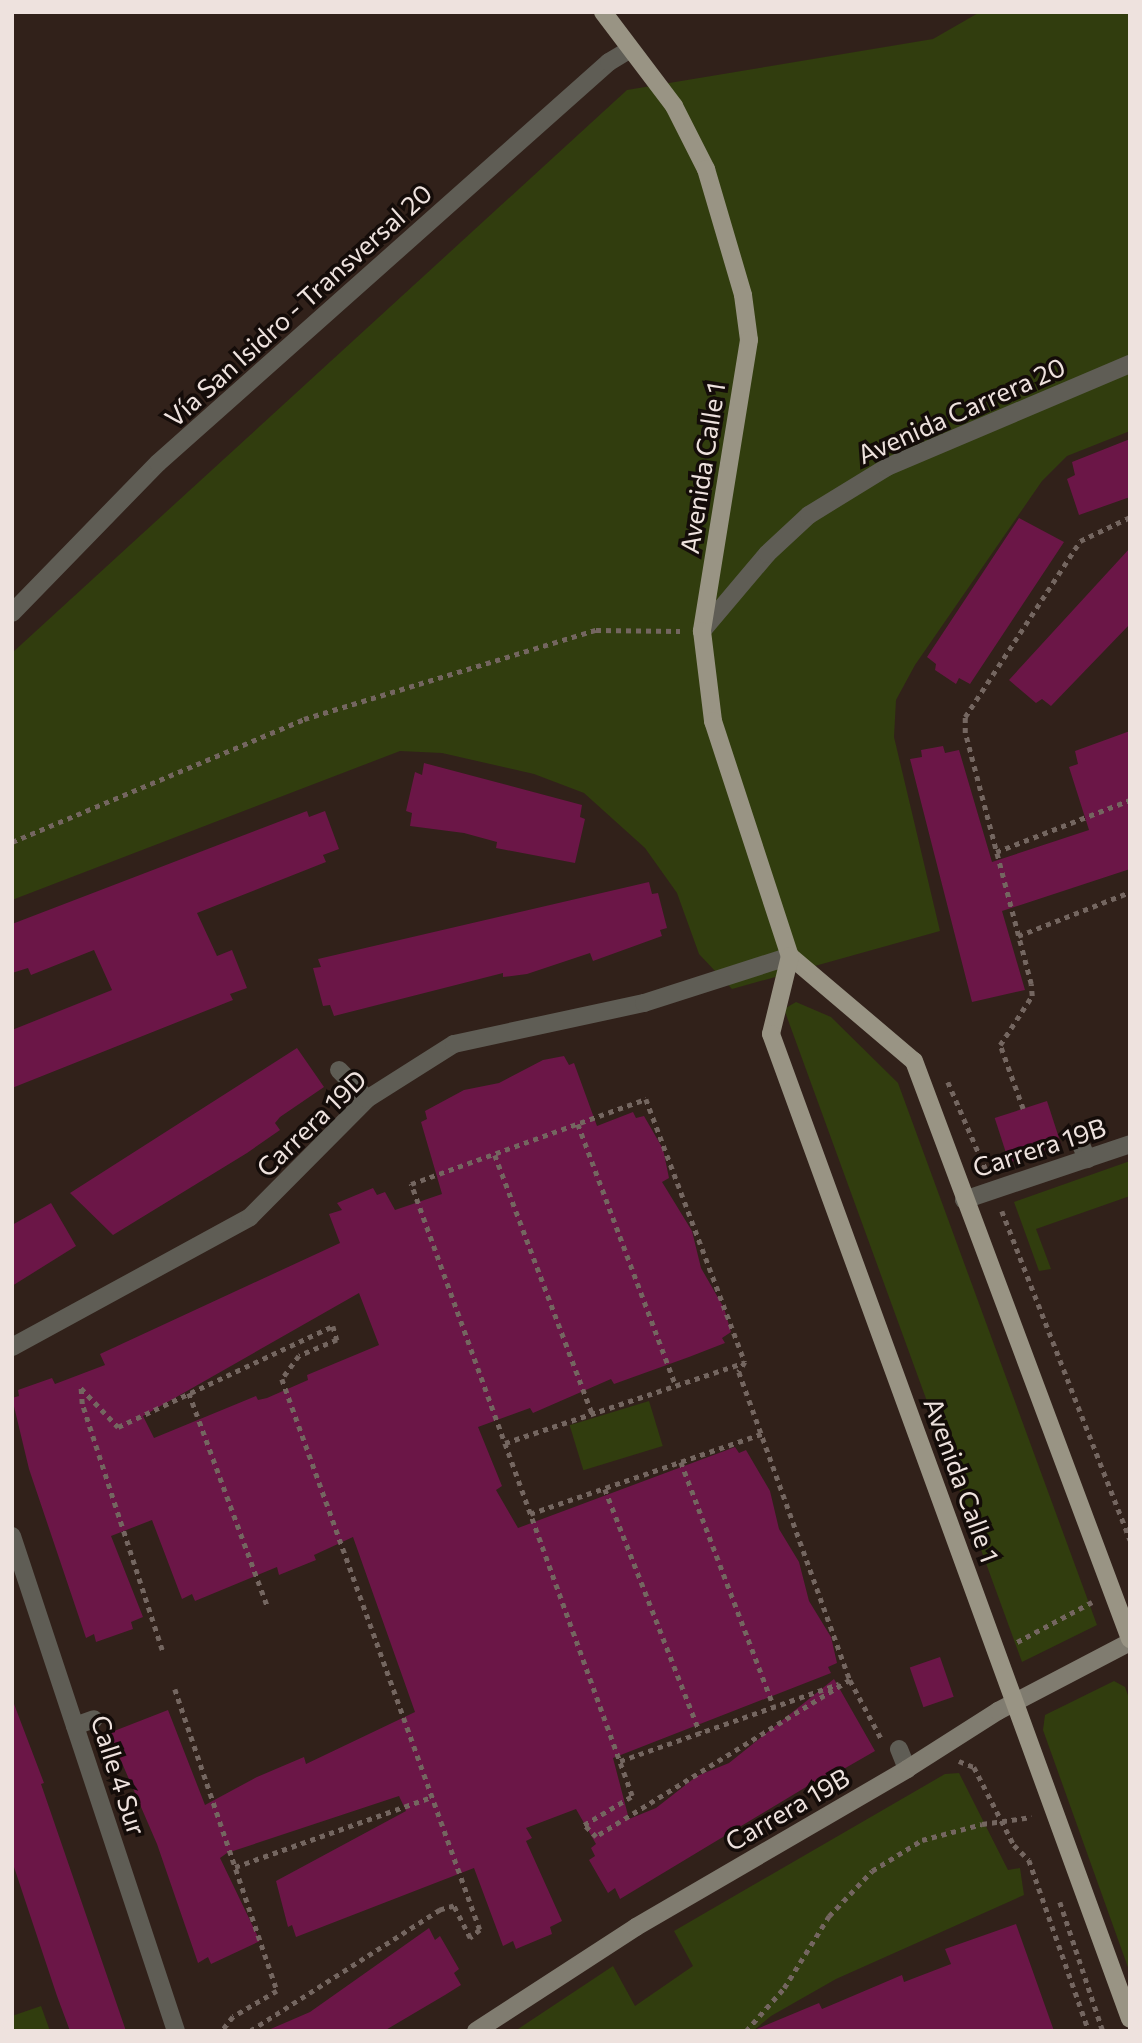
<!DOCTYPE html>
<html>
<head>
<meta charset="utf-8">
<style>
  body { margin:0 }
  #map { position:relative; width:1142px; height:2043px; overflow:hidden; background:#31211a; font-family:Commissioner,sans-serif }
  div>[style] { position:absolute }
  [style*='--x'] { left:calc(var(--x)*1px); top:calc(var(--y)*1px); width:calc(var(--w)*1px); rotate:calc(var(--a)*1deg) }
  .green>* { inset:0; background:#313d0e; transform-origin:0 0 }
  .building>* { inset:0; background:#6b1647; transform-origin:0 0 }
  .path>* { height:4.5px; margin-top:-2.25px; transform-origin:0; background:repeating-linear-gradient(90deg,#746660 0 5px,transparent 0 10px) }
  .service>* { height:18px; margin:-9px; padding:0 9px; transform-origin:9px; border-radius:9px; background:#5f5d55 }
  .minor>* { height:18px; margin:-9px; padding:0 9px; transform-origin:9px; border-radius:9px; background:#5f5d55 }
  .tertiary>* { height:18px; margin:-9px; padding:0 9px; transform-origin:9px; border-radius:9px; background:#5f5d55 }
  .secondary>* { height:18px; margin:-9px; padding:0 9px; transform-origin:9px; border-radius:9px; background:#807c70 }
  .primary>* { height:18px; margin:-9px; padding:0 9px; transform-origin:9px; border-radius:9px; background:#999484 }
  span { translate:-50% -50%; white-space:nowrap; text-align:center; line-height:1.15; -webkit-text-stroke:7px #140c09; paint-order:stroke }
  .street-label { font-size:26px; color:#eee2de }
  .frame { position:absolute; inset:0; border:14px solid #eee2de; pointer-events:none }
</style>
</head>
<body>
<div id="map">
  <div class="green">
    <div style="clip-path:polygon(980px 12px,1130px 12px,1130px 431px,1067px 456px,1042px 481px,915px 665px,896px 700px,894px 737px,940px 931px,732px 989px,699px 954px,677px 893px,645px 848px,584px 793px,534px 774px,442px 753px,400px 751px,12px 900px,12px 653px,627px 90px,933px 39px)"></div>
    <div style="clip-path:polygon(796px 1002px,831px 1017px,898px 1083px,1097px 1625px,1022px 1662px,784px 1009px)"></div>
    <div style="clip-path:polygon(1130px 1161px,1130px 1196px,1036px 1229px,1051px 1269px,1039px 1271px,1014px 1202px)"></div>
    <div style="left:649px;top:1401px;width:47px;height:83px;rotate:73deg"></div>
    <div style="clip-path:polygon(1114px 1681px,1125px 1687px,1130px 1701px,1130px 1973px,1043px 1730px,1045px 1715px)"></div>
    <div style="clip-path:polygon(959px 1773px,1008px 1870px,1020px 1868px,1024px 1895px,836px 1979px,771px 2016px,753px 2031px,515px 2031px,613px 1966px,635px 2006px,693px 1966px,674px 1931px,945px 1774px)"></div>
    <div style="clip-path:polygon(41px 2006px,50px 2031px,12px 2031px,12px 2016px)"></div>
  </div>
  <div class="building">
    <div style="clip-path:polygon(1130px 439px,1130px 497px,1079px 515px,1067px 479px,1075px 475px,1072px 462px)"></div>
    <div style="clip-path:polygon(1019px 518px,1064px 542px,970px 684px,959px 678px,956px 684px,935px 670px,936px 664px,927px 657px)"></div>
    <div style="clip-path:polygon(1130px 548px,1130px 624px,1051px 706px,1042px 699px,1036px 703px,1009px 680px)"></div>
    <div style="clip-path:polygon(1130px 731px,1130px 869px,1002px 911px,1025px 990px,972px 1002px,910px 759px,922px 757px,921px 750px,943px 746px,945px 753px,959px 750px,992px 862px,1089px 830px,1069px 767px,1078px 764px,1075px 751px)"></div>
    <div style="clip-path:polygon(424px 763px,582px 805px,580px 817px,585px 819px,575px 863px,496px 848px,497px 842px,464px 833px,410px 826px,412px 813px,406px 811px,415px 772px,422px 775px)"></div>
    <div style="clip-path:polygon(307px 811px,309px 817px,325px 811px,339px 849px,323px 855px,326px 862px,197px 913px,217px 956px,232px 950px,247px 988px,230px 994px,233px 1000px,12px 1088px,12px 1030px,112px 990px,94px 950px,31px 975px,28px 968px,12px 973px,12px 924px)"></div>
    <div style="clip-path:polygon(649px 882px,652px 894px,658px 893px,667px 928px,660px 930px,662px 936px,593px 961px,590px 953px,527px 974px,503px 977px,503px 973px,334px 1016px,330px 1005px,323px 1006px,313px 968px,321px 967px,318px 959px)"></div>
    <div style="clip-path:polygon(297px 1048px,324px 1087px,280px 1117px,275px 1123px,280px 1130px,247px 1153px,113px 1235px,70px 1193px)"></div>
    <div style="clip-path:polygon(evenodd,564px 1056px,569px 1065px,574px 1063px,597px 1126px,633px 1112px,636px 1118px,644px 1116px,663px 1149px,669px 1178px,662px 1182px,692px 1231px,701px 1268px,724px 1308px,731px 1332px,722px 1338px,725px 1343px,689px 1357px,614px 1384px,611px 1379px,533px 1413px,530px 1408px,478px 1427px,502px 1486px,496px 1490px,518px 1528px,735px 1447px,739px 1453px,746px 1450px,770px 1491px,779px 1529px,799px 1562px,809px 1601px,831px 1637px,837px 1663px,828px 1667px,831px 1673px,613px 1758px,629px 1819px,656px 1808px,697px 1776px,729px 1763px,834px 1679px,875px 1751px,828px 1778px,826px 1775px,620px 1899px,615px 1888px,608px 1893px,589px 1860px,595px 1856px,591px 1848px,596px 1844px,576px 1809px,526px 1828px,532px 1838px,526px 1841px,562px 1921px,550px 1927px,552px 1934px,516px 1949px,513px 1941px,503px 1946px,474px 1868px,296px 1937px,292px 1925px,288px 1927px,276px 1881px,406px 1811px,399px 1796px,227px 1853px,220px 1858px,260px 1941px,211px 1964px,208px 1957px,198px 1963px,157px 1844px,109px 1733px,168px 1710px,205px 1805px,257px 1777px,304px 1757px,306px 1764px,415px 1712px,353px 1537px,314px 1555px,316px 1560px,279px 1575px,277px 1567px,195px 1601px,192px 1594px,182px 1599px,152px 1520px,111px 1536px,143px 1617px,131px 1622px,133px 1629px,96px 1642px,94px 1634px,86px 1638px,29px 1469px,12px 1398px,19px 1396px,18px 1390px,52px 1378px,55px 1384px,105px 1365px,100px 1354px,340px 1243px,329px 1214px,342px 1210px,337px 1203px,373px 1188px,377px 1195px,385px 1192px,395px 1210px,442px 1194px,421px 1122px,427px 1119px,425px 1111px,464px 1090px,499px 1083px,543px 1060px,564px 1056px,359px 1293px,379px 1345px,307px 1375px,308px 1380px,267px 1398px,258px 1400px,256px 1396px,154px 1438px,143px 1416px,359px 1293px)"></div>
    <div style="left:1047px;top:1101px;width:47px;height:55px;rotate:72deg"></div>
    <div style="clip-path:polygon(51px 1203px,76px 1246px,12px 1286px,12px 1225px)"></div>
    <div style="left:940px;top:1657px;width:42px;height:32px;rotate:71deg"></div>
    <div style="clip-path:polygon(14px 1704px,44px 1783px,41px 1784px,126px 2031px,70px 2031px,57px 1996px,12px 1861px)"></div>
    <div style="clip-path:polygon(1016px 1924px,1054px 2031px,752px 2031px,819px 2003px,822px 2009px,902px 1975px,904px 1982px,951px 1964px,945px 1949px)"></div>
    <div style="clip-path:polygon(429px 1928px,435px 1940px,440px 1936px,459px 1969px,454px 1973px,461px 1985px,445px 1995px,384px 2031px,266px 2031px,310px 2012px)"></div>
  </div>
  <div class="path">
    <div style="--x:12;--y:842;--w:317;--a:-22.8"></div>
    <div style="--x:304;--y:719;--w:305;--a:-17"></div>
    <div style="--x:596;--y:630;--w:84;--a:0.7"></div>
    <div style="--x:996;--y:852;--w:144;--a:-21.2"></div>
    <div style="--x:1018;--y:936;--w:120;--a:-21.4"></div>
    <div style="--x:948;--y:1082;--w:96;--a:66.6"></div>
    <div style="--x:1023;--y:1109;--w:68;--a:-109.8"></div>
    <div style="--x:1000;--y:1045;--w:59;--a:-56.9"></div>
    <div style="--x:1032;--y:996;--w:12;--a:-95"></div>
    <div style="--x:1031;--y:984;--w:260;--a:-104.7"></div>
    <div style="--x:965;--y:733;--w:16;--a:-90"></div>
    <div style="--x:965;--y:717;--w:210;--a:-56.8"></div>
    <div style="--x:1080;--y:541;--w:55;--a:-25.6"></div>
    <div style="--x:578;--y:1124;--w:278;--a:69.5"></div>
    <div style="--x:495;--y:1155;--w:276;--a:69.4"></div>
    <div style="--x:1002;--y:1211;--w:353;--a:68.7"></div>
    <div style="--x:189;--y:1393;--w:226;--a:69.8"></div>
    <div style="--x:505;--y:1443;--w:253;--a:-18.6"></div>
    <div style="--x:681;--y:1462;--w:262;--a:69.2"></div>
    <div style="--x:605;--y:1489;--w:262;--a:68.7"></div>
    <div style="--x:530;--y:1514;--w:248;--a:-19.1"></div>
    <div style="--x:1017;--y:1642;--w:85;--a:-28.1"></div>
    <div style="--x:162;--y:1650;--w:259;--a:-108"></div>
    <div style="--x:82;--y:1404;--w:16;--a:-94"></div>
    <div style="--x:81;--y:1388;--w:54;--a:46.5"></div>
    <div style="--x:118;--y:1427;--w:238;--a:-25.2"></div>
    <div style="--x:333;--y:1326;--w:15;--a:74"></div>
    <div style="--x:337;--y:1340;--w:41;--a:157.2"></div>
    <div style="--x:299;--y:1356;--w:29;--a:126"></div>
    <div style="--x:282;--y:1379;--w:585;--a:70.23"></div>
    <div style="--x:480;--y:1930;--w:13;--a:141"></div>
    <div style="--x:470;--y:1938;--w:36;--a:-117"></div>
    <div style="--x:454;--y:1906;--w:15;--a:164"></div>
    <div style="--x:440;--y:1910;--w:224;--a:147.4"></div>
    <div style="--x:850;--y:1680;--w:299;--a:148.3"></div>
    <div style="--x:596;--y:1837;--w:17;--a:-135"></div>
    <div style="--x:584;--y:1825;--w:56;--a:-31.1"></div>
    <div style="--x:632;--y:1796;--w:651;--a:-109.86"></div>
    <div style="--x:411;--y:1184;--w:250;--a:-19.9"></div>
    <div style="--x:646;--y:1099;--w:281;--a:69.4"></div>
    <div style="--x:745;--y:1362;--w:12;--a:121"></div>
    <div style="--x:739;--y:1372;--w:327;--a:70.2"></div>
    <div style="--x:850;--y:1680;--w:66;--a:61.9"></div>
    <div style="--x:175;--y:1689;--w:319;--a:71.3"></div>
    <div style="--x:277;--y:1991;--w:51;--a:149.4"></div>
    <div style="--x:233;--y:2017;--w:18;--a:128"></div>
    <div style="--x:620;--y:1761;--w:232;--a:-19.4"></div>
    <div style="--x:959;--y:1761;--w:16;--a:22"></div>
    <div style="--x:974;--y:1767;--w:88;--a:62.9"></div>
    <div style="--x:1014;--y:1845;--w:21;--a:45"></div>
    <div style="--x:1029;--y:1860;--w:181;--a:70.7"></div>
    <div style="--x:235;--y:1867;--w:209;--a:-19.6"></div>
    <div style="--x:1060;--y:1902;--w:136;--a:71.6"></div>
    <div style="--x:746;--y:2031;--w:57;--a:-48.5"></div>
    <div style="--x:784;--y:1988;--w:85;--a:-58"></div>
    <div style="--x:829;--y:1916;--w:62;--a:-46.3"></div>
    <div style="--x:872;--y:1871;--w:59;--a:-31.8"></div>
    <div style="--x:922;--y:1840;--w:62;--a:-14.9"></div>
    <div style="--x:982;--y:1824;--w:50;--a:-8"></div>
  </div>
  <div class="service">
    <div style="--x:339;--y:1070;--w:40;--a:46"></div>
    <div style="--x:1079;--y:1140;--w:21;--a:67"></div>
    <div style="--x:75;--y:1726;--w:20;--a:-20"></div>
    <div style="--x:899;--y:1749;--w:22;--a:68"></div>
  </div>
  <div class="minor">
    <div style="--x:12;--y:613;--w:209;--a:-45.8"></div>
    <div style="--x:158;--y:463;--w:603;--a:-41.64"></div>
    <div style="--x:609;--y:62;--w:23;--a:-31"></div>
    <div style="--x:964;--y:1200;--w:175;--a:-18.6"></div>
    <div style="--x:12;--y:1347;--w:271;--a:-28.6"></div>
    <div style="--x:250;--y:1217;--w:166;--a:-45.2"></div>
    <div style="--x:367;--y:1099;--w:103;--a:-32.3"></div>
    <div style="--x:454;--y:1044;--w:194;--a:-12.2"></div>
    <div style="--x:644;--y:1003;--w:153;--a:-17.8"></div>
    <div style="--x:12;--y:1536;--w:521;--a:71.67"></div>
  </div>
  <div class="tertiary">
    <div style="--x:702;--y:631;--w:101;--a:-49.8"></div>
    <div style="--x:767;--y:554;--w:57;--a:-42.9"></div>
    <div style="--x:809;--y:515;--w:92;--a:-31.6"></div>
    <div style="--x:887;--y:467;--w:264;--a:-23"></div>
  </div>
  <div class="secondary">
    <div style="--x:476;--y:2031;--w:191;--a:-33"></div>
    <div style="--x:636;--y:1927;--w:314;--a:-30.2"></div>
    <div style="--x:907;--y:1769;--w:108;--a:-32.5"></div>
    <div style="--x:998;--y:1711;--w:149;--a:-27.6"></div>
  </div>
  <div class="primary">
    <div style="--x:603;--y:12;--w:118;--a:52.9"></div>
    <div style="--x:674;--y:106;--w:71;--a:63.1"></div>
    <div style="--x:706;--y:169;--w:131;--a:73.6"></div>
    <div style="--x:743;--y:295;--w:45;--a:82.4"></div>
    <div style="--x:749;--y:340;--w:295;--a:99.2"></div>
    <div style="--x:702;--y:631;--w:91;--a:83"></div>
    <div style="--x:713;--y:721;--w:247;--a:71.9"></div>
    <div style="--x:790;--y:956;--w:162;--a:40.3"></div>
    <div style="--x:914;--y:1061;--w:617;--a:69.51"></div>
    <div style="--x:790;--y:956;--w:80;--a:103.7"></div>
    <div style="--x:771;--y:1034;--w:1048;--a:69.97"></div>
  </div>
  <div class="street-label">
    <span style="left:298px;top:305px;rotate:-42deg">Vía San Isidro - Transversal 20</span>
    <span style="left:961px;top:410px;rotate:-24deg">Avenida Carrera 20</span>
    <span style="left:702px;top:468px;rotate:-81deg">Avenida Calle 1</span>
    <span style="left:311px;top:1123px;rotate:-44deg">Carrera 19D</span>
    <span style="left:1039px;top:1147px;rotate:-18deg">Carrera 19B</span>
    <span style="left:962px;top:1480px;rotate:70deg">Avenida Calle 1</span>
    <span style="left:119px;top:1775px;rotate:72deg">Calle 4 Sur</span>
    <span style="left:787px;top:1809px;rotate:-30deg">Carrera 19B</span>
  </div>
  <div class="frame"></div>
</div>
</body>
</html>
